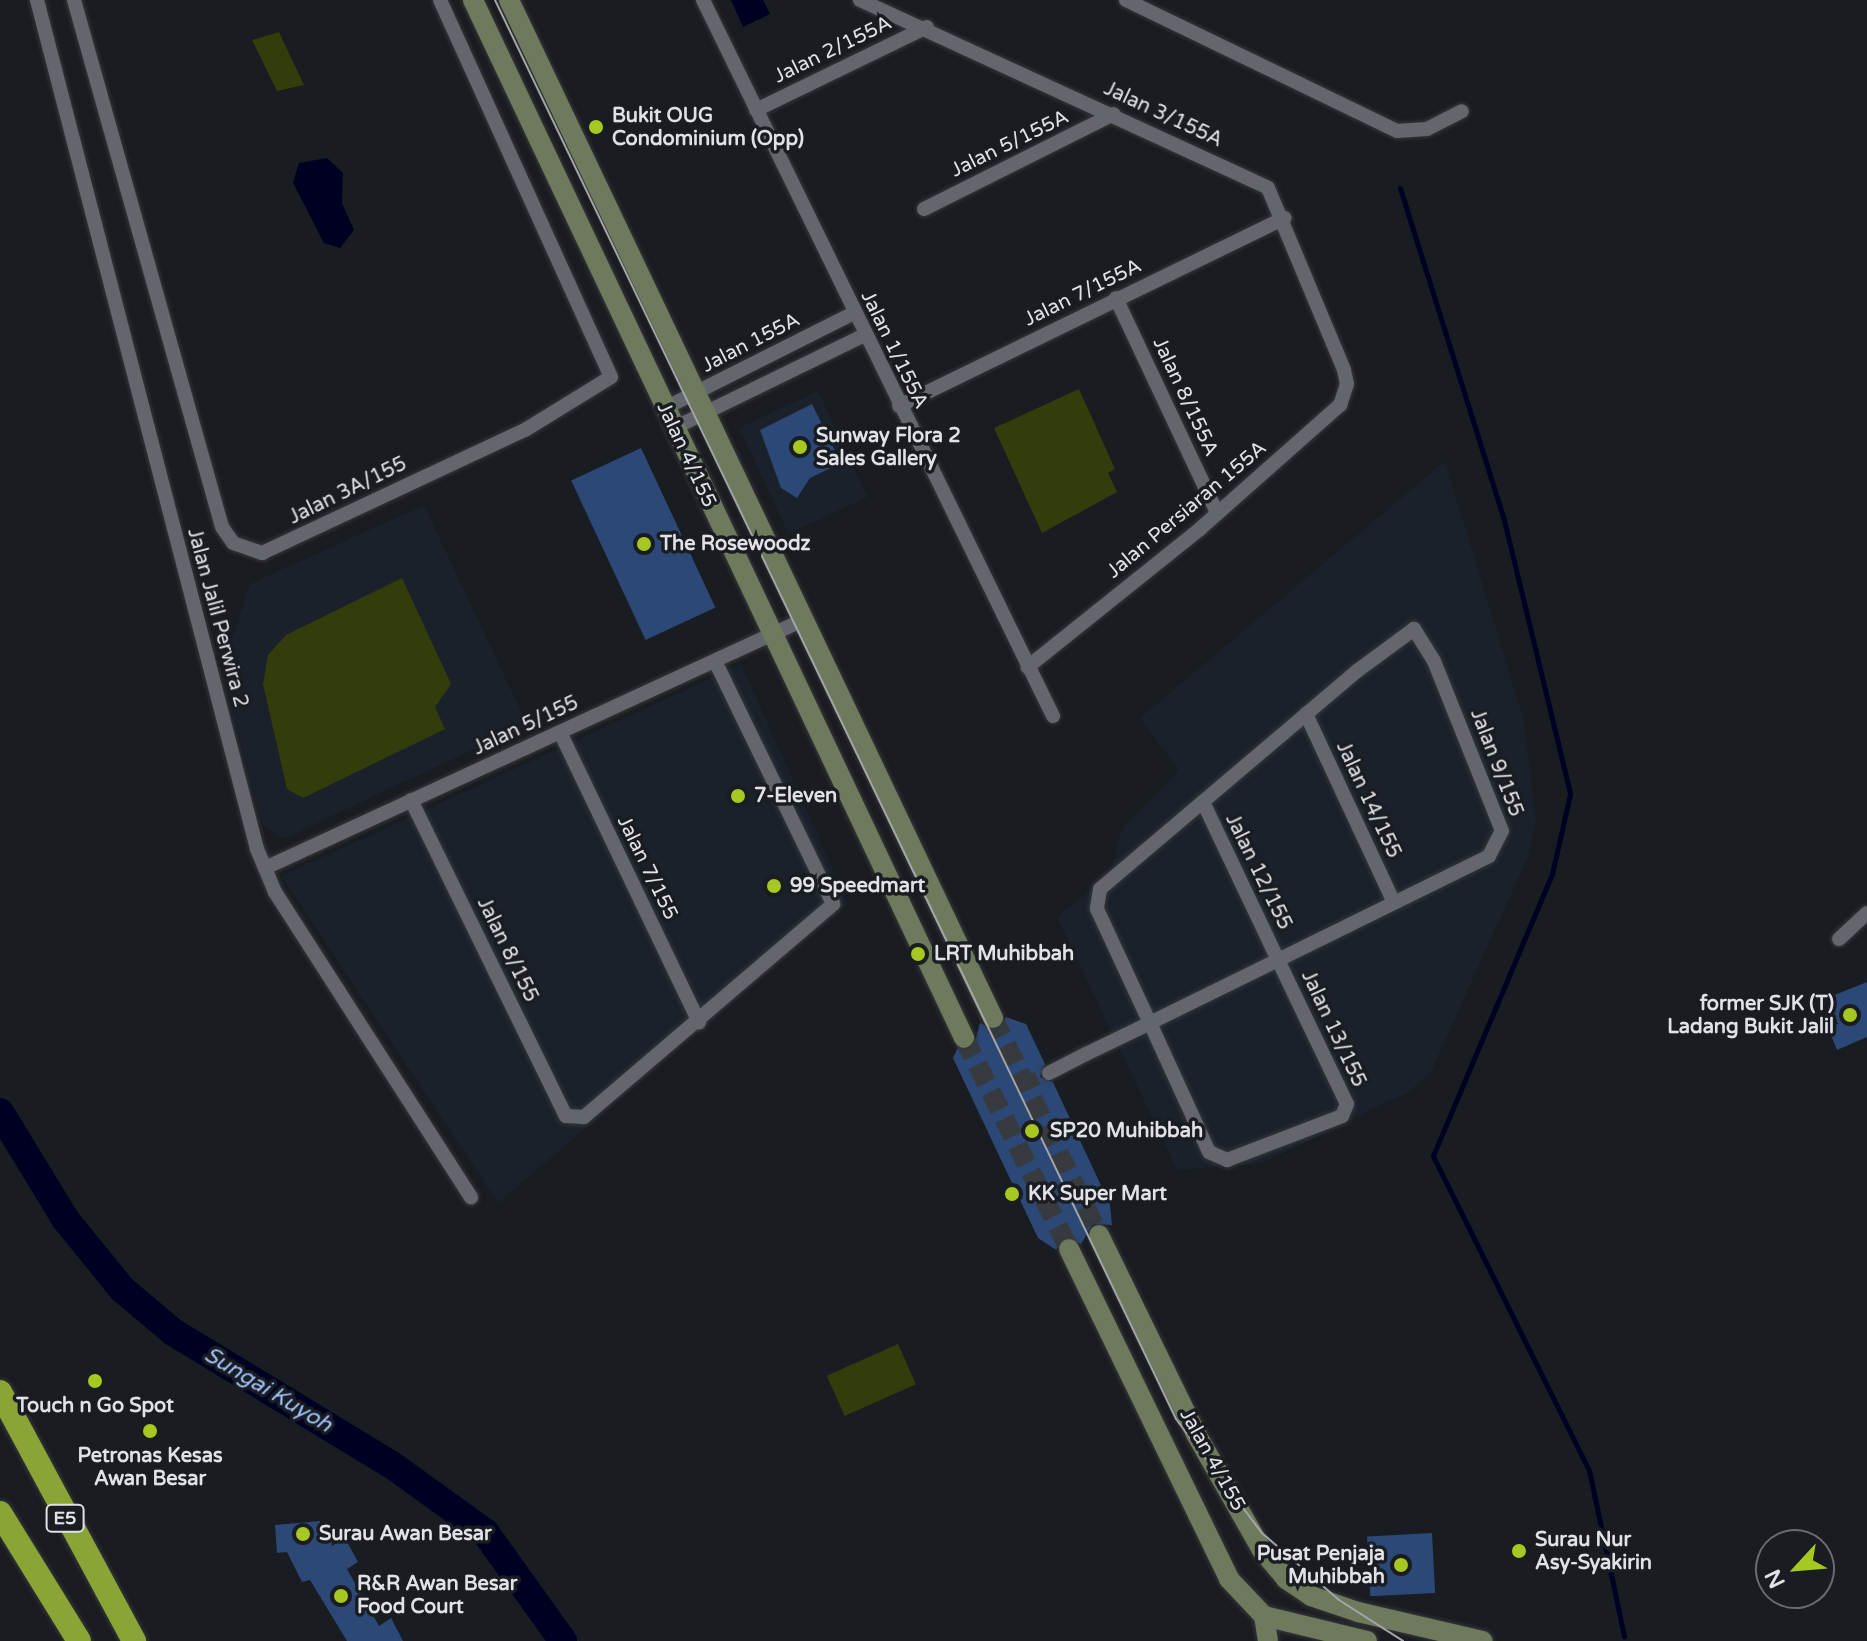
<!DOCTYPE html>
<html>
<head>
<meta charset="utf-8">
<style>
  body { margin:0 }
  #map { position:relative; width:1867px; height:1641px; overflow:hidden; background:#191c20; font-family:"Varela Round",sans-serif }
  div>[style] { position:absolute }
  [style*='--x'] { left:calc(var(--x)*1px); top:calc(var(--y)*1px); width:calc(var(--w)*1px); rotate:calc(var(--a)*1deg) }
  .built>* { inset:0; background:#1b212b; transform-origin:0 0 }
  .green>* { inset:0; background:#323d0b; transform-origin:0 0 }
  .water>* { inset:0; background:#000023 }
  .stream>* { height:5px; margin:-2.5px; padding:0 2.5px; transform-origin:2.5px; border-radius:2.5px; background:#000023 }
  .river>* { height:28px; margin:-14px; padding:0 14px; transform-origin:14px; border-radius:14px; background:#000023 }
  .building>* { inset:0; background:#2c4876; transform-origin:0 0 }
  .street-tunnel>* { height:14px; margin-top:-7px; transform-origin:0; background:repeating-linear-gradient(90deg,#373a3e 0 14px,transparent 0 21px) }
  .secondary-tunnel>* { height:20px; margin-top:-10px; transform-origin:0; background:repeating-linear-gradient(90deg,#373a3e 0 20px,transparent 0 30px) }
  .roads { filter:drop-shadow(0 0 2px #35373a) drop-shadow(0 0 2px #35373a) }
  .street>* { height:14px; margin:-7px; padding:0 7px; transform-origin:7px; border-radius:7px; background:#63676d }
  .secondary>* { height:20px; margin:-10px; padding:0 10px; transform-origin:10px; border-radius:10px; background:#6f795c }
  .highway>* { height:24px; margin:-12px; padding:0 12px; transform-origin:12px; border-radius:12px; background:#8aa435 }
  .tram>* { height:2px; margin:-1px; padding:0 1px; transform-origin:1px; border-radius:1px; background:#a3a6a9 }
  .dots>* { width:22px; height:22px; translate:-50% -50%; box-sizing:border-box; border:4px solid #191c20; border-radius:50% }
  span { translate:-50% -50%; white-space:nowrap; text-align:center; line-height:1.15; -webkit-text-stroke:7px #191c20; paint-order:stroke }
  .shield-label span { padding:2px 6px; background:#191c20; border:2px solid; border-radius:6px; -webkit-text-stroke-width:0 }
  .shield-label { font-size:18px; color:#e0e3e6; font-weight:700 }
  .street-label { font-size:20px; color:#e0e3e6 }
  .poi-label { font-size:20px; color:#e0e3e6; font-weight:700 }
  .left { translate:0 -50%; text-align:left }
  .right { translate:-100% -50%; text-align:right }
  .water-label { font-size:22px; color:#9fc3fe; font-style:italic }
  .north { position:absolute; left:1755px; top:1529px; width:80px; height:80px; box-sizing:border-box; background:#191c20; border:2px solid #696c6f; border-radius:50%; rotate:244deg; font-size:22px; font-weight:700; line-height:32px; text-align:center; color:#e0e3e6 }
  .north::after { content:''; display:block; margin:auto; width:28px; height:36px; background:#a6c820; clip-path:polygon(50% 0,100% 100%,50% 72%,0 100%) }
</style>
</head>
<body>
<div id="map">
  <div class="built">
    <div style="left:818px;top:391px;width:117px;height:87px;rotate:65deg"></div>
    <div style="clip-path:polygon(1445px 461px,1524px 721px,1536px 819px,1529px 854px,1430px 1074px,1408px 1092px,1263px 1163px,1177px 1170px,1057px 917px,1111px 872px,1122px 828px,1179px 771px,1140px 718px)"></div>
    <div style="clip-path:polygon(424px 505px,527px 724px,283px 839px,263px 826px,222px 670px,250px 584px)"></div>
    <div style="clip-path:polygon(741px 664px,848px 903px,498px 1203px,281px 876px)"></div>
  </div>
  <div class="green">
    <div style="clip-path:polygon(279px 32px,304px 85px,277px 91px,252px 40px)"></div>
    <div style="clip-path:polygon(1079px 389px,1115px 469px,1108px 473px,1117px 492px,1042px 533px,994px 428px)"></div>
    <div style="clip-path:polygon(402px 578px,451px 684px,435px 707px,445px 729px,303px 798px,287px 789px,263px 684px,268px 655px,286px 635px)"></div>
    <div style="left:898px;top:1344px;width:44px;height:78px;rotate:66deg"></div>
  </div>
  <div class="water">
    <div style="clip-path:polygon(731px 0,763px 0,770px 14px,743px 27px)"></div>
    <div style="clip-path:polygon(327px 158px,343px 173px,342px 203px,354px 230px,340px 248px,324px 243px,293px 183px,299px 163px)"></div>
  </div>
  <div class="stream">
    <div style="--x:1400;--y:188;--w:344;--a:72.6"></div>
    <div style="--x:1503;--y:516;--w:286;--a:76.4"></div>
    <div style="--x:1570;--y:794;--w:82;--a:102.7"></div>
    <div style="--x:1552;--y:874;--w:306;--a:112.9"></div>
    <div style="--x:1433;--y:1156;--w:351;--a:63.6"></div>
    <div style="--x:1589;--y:1470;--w:170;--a:78.1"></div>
  </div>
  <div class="river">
    <div style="--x:0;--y:1112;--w:127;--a:58.6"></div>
    <div style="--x:66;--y:1220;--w:89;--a:50.9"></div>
    <div style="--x:122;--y:1289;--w:67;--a:40.1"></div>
    <div style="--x:173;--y:1332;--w:256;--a:31.3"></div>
    <div style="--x:392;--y:1465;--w:115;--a:35.8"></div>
    <div style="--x:485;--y:1532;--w:134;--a:54.4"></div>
  </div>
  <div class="building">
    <div style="clip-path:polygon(812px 404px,841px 463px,810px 478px,797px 498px,781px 488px,760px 430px)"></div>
    <div style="left:641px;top:448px;width:176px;height:77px;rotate:65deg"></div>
    <div style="clip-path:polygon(1867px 982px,1867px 1037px,1837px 1050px,1828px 1028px,1838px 1024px,1827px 998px)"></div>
    <div style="clip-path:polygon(1006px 1017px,1026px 1024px,1045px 1064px,1040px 1077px,1053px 1082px,1110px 1205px,1112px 1225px,1093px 1224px,1081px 1244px,1064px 1237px,1056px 1250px,1038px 1238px,953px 1058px,957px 1049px,974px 1046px,980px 1023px,998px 1030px)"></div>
    <div style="clip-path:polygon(320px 1521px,321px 1529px,330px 1528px,332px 1546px,345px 1538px,358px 1562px,347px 1569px,379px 1626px,391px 1618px,403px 1641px,347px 1641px,310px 1580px,302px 1582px,287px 1552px,277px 1553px,275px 1525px)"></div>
    <div style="left:1432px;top:1533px;width:60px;height:65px;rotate:87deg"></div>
  </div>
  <div class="street-tunnel">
    <div style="--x:1025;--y:1084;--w:26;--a:-25"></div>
  </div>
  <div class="secondary-tunnel">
    <div style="--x:993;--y:1018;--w:242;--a:64"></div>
    <div style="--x:964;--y:1038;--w:236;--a:63.5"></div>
  </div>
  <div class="roads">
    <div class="street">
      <div style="--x:37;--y:0;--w:877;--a:75.47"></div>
      <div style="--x:257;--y:849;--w:47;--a:67.3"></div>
      <div style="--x:275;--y:892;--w:363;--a:57.3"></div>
      <div style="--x:74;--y:0;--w:547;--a:74.31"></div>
      <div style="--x:222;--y:527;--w:19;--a:55"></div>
      <div style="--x:233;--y:543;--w:31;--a:19"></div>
      <div style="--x:262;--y:553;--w:290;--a:-25.1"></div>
      <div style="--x:525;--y:430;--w:101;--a:-31.6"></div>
      <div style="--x:611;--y:377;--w:414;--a:-114.4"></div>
      <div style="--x:703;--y:0;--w:797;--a:63.95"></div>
      <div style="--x:860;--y:0;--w:449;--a:24.7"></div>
      <div style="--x:1268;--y:188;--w:197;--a:67.3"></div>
      <div style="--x:1344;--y:370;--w:14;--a:78"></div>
      <div style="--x:1347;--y:384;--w:22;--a:108"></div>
      <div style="--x:1340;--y:405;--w:187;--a:138.5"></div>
      <div style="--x:1200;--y:529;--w:221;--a:141.3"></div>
      <div style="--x:1126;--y:0;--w:301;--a:25.8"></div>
      <div style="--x:1397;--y:131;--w:30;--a:-4"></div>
      <div style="--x:1427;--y:129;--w:39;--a:-27"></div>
      <div style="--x:756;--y:110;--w:190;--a:-25.9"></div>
      <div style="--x:924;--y:209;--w:212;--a:-26.6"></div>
      <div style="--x:1116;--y:298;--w:238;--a:64.8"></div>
      <div style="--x:899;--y:406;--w:429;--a:-26"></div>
      <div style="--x:665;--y:408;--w:212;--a:-26.7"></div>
      <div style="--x:674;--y:428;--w:212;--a:-26"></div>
      <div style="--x:1306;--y:714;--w:208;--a:65"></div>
      <div style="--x:560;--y:732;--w:322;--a:64.4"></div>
      <div style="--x:411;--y:800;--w:352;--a:63.9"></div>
      <div style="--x:566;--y:1116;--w:18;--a:3"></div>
      <div style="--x:584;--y:1117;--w:328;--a:-40.5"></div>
      <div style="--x:833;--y:904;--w:270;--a:-115.9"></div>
      <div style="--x:265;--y:868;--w:592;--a:-24.75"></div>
      <div style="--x:1839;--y:939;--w:38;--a:-43"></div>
      <div style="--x:1049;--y:1073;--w:42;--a:-27.2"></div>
      <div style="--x:1086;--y:1054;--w:71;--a:-25.8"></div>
      <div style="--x:1150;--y:1023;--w:143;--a:-26.2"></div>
      <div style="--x:1278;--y:960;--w:235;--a:-26.2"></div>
      <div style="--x:1489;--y:856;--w:28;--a:-63"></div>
      <div style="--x:1502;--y:831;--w:183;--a:-111.8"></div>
      <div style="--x:1434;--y:661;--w:38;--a:-122"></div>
      <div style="--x:1414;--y:629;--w:71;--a:143.6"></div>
      <div style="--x:1357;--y:671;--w:337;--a:139.7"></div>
      <div style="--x:1100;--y:889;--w:20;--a:99"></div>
      <div style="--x:1097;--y:909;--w:126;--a:65.1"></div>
      <div style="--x:1150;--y:1023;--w:142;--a:65.4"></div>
      <div style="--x:1209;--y:1152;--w:20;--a:24"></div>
      <div style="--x:1227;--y:1160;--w:123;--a:-20.9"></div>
      <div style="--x:1342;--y:1116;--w:13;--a:-67"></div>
      <div style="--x:1347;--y:1104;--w:160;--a:-115.6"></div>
      <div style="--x:1278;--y:960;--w:175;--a:-115.4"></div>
    </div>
    <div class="secondary">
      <div style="--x:473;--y:0;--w:1148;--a:64.68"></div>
      <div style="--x:509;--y:0;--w:1127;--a:64.57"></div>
      <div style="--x:1099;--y:1235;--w:221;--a:64"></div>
      <div style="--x:1196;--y:1434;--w:133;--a:60.4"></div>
      <div style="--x:1262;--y:1550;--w:38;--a:50"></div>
      <div style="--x:1286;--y:1579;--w:30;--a:34"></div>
      <div style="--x:1311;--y:1596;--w:50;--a:18.8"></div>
      <div style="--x:1358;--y:1612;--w:128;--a:13.1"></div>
      <div style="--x:1069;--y:1249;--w:367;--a:64.1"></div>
      <div style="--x:1229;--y:1579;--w:51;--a:46.6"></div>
      <div style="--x:1264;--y:1616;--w:106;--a:13.6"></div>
      <div style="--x:1264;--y:1616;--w:25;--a:81"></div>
    </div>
    <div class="highway">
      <div style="--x:0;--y:1392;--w:283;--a:61.7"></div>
      <div style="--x:0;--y:1513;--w:150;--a:58.3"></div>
    </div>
  </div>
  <div class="tram">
    <div style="--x:495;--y:0;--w:1574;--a:64.36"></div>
    <div style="--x:1176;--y:1419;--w:143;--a:53"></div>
    <div style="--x:1262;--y:1533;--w:102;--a:41"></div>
    <div style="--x:1339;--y:1600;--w:76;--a:32.6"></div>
  </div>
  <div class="dots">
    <div style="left:596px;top:127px;background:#a6c820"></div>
    <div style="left:800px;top:447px;background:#a6c820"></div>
    <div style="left:644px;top:544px;background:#a6c820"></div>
    <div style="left:738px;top:796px;background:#a6c820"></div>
    <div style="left:774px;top:886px;background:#a6c820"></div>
    <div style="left:918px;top:954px;background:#a6c820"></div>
    <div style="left:1850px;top:1015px;background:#a6c820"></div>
    <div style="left:1032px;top:1131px;background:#a6c820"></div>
    <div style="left:1012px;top:1194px;background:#a6c820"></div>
    <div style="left:95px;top:1381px;background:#a6c820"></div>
    <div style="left:150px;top:1431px;background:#a6c820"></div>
    <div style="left:303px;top:1534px;background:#a6c820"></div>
    <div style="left:1519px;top:1551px;background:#a6c820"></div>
    <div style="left:1401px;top:1565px;background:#a6c820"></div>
    <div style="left:341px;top:1596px;background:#a6c820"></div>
  </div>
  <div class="shield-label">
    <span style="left:65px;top:1518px">E5</span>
  </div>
  <div class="street-label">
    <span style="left:833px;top:50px;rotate:-26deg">Jalan 2/155A</span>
    <span style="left:1163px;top:115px;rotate:25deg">Jalan 3/155A</span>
    <span style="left:1010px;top:144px;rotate:-26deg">Jalan 5/155A</span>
    <span style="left:1083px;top:293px;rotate:-26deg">Jalan 7/155A</span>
    <span style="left:751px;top:343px;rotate:-27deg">Jalan 155A</span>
    <span style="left:894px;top:350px;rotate:64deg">Jalan 1/155A</span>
    <span style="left:1185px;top:397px;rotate:65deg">Jalan 8/155A</span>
    <span style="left:686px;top:455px;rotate:65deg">Jalan 4/155</span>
    <span style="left:348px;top:491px;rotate:-26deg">Jalan 3A/155</span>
    <span style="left:1187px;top:510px;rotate:-40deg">Jalan Persiaran 155A</span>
    <span style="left:217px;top:618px;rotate:75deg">Jalan Jalil Perwira 2</span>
    <span style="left:526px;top:726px;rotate:-25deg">Jalan 5/155</span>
    <span style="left:1496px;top:763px;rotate:69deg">Jalan 9/155</span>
    <span style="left:1368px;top:800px;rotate:65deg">Jalan 14/155</span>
    <span style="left:647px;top:868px;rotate:64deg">Jalan 7/155</span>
    <span style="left:1258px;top:872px;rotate:64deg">Jalan 12/155</span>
    <span style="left:507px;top:950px;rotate:64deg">Jalan 8/155</span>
    <span style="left:1333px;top:1029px;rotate:65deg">Jalan 13/155</span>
    <span style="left:1212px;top:1460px;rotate:61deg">Jalan 4/155</span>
  </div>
  <div class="poi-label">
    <span class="left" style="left:612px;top:128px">Bukit OUG<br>Condominium (Opp)</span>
    <span class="left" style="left:816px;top:448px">Sunway Flora 2<br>Sales Gallery</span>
    <span class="left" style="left:660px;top:544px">The Rosewoodz</span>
    <span class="left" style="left:754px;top:796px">7-Eleven</span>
    <span class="left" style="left:790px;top:886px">99 Speedmart</span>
    <span class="left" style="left:934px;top:954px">LRT Muhibbah</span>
    <span class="right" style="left:1834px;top:1016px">former SJK (T)<br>Ladang Bukit Jalil</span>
    <span class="left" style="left:1050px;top:1131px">SP20 Muhibbah</span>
    <span class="left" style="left:1028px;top:1194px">KK Super Mart</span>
    <span style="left:95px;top:1406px">Touch n Go Spot</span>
    <span style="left:150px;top:1468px">Petronas Kesas<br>Awan Besar</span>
    <span class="left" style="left:319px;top:1534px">Surau Awan Besar</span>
    <span class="left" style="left:1535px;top:1552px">Surau Nur<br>Asy-Syakirin</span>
    <span class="right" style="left:1385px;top:1566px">Pusat Penjaja<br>Muhibbah</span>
    <span class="left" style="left:357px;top:1596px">R&amp;R Awan Besar<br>Food Court</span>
  </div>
  <div class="water-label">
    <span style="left:268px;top:1390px;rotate:31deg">Sungai Kuyoh</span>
  </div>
  <div class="north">N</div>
</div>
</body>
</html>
